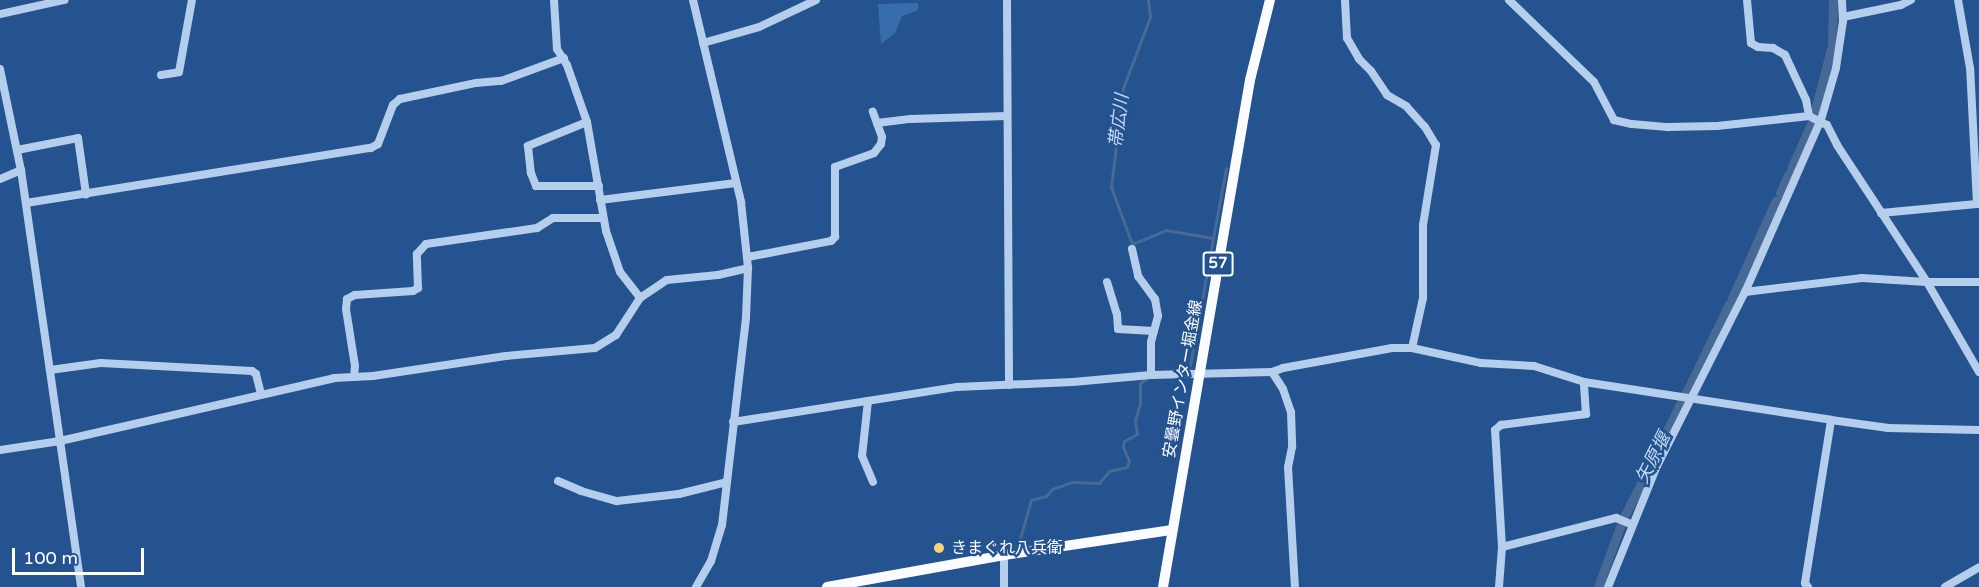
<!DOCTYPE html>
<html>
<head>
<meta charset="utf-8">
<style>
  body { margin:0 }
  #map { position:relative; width:1979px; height:587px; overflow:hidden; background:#245390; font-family:"Varela Round","Noto Sans JP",sans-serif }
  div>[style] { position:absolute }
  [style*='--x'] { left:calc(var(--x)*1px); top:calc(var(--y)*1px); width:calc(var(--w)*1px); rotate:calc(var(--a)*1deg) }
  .green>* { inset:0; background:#386dad }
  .stream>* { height:3px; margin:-1.5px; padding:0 1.5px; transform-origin:1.5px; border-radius:1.5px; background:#486995 }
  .canal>* { height:9px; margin:-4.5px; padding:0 4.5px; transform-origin:4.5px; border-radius:4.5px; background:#486995 }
  .minor>* { height:8px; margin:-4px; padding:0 4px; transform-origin:4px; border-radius:4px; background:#b5ceec }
  .major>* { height:10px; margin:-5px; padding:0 5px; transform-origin:5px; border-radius:5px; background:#fafcff }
  .dots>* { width:16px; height:16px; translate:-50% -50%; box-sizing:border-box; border:3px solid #245390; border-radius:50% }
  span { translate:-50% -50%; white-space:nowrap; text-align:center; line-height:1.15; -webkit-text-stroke:5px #245390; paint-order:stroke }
  .shield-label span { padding:2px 4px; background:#245390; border:2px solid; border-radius:4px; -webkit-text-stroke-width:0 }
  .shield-label { font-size:15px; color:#fff; font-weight:700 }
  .street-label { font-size:16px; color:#fff }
  .poi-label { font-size:16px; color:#fff }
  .left { translate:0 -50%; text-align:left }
  .water-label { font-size:18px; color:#c1d8f3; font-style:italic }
  .scale { position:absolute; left:12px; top:548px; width:132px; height:27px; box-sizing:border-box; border:3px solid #fff; border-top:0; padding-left:8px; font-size:18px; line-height:21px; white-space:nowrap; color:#fff; -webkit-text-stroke:4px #245390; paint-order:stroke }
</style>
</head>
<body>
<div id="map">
  <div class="green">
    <div style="clip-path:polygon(918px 3px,918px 10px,902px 16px,895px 33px,881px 44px,878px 4px)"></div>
  </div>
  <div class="stream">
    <div style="--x:1148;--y:0;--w:17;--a:83"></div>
    <div style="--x:1150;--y:17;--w:76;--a:110.8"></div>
    <div style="--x:1123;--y:88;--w:100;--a:96.9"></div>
    <div style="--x:1111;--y:187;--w:61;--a:69.8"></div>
    <div style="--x:1132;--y:244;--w:37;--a:-22"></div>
    <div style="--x:1166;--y:230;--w:48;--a:9.7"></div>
    <div style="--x:1213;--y:238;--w:135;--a:100.2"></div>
    <div style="--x:1213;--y:238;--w:71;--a:-79.5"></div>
    <div style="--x:1019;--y:542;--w:44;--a:-74.1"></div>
    <div style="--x:1031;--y:500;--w:16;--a:-15"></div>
    <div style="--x:1046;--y:496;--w:9;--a:-49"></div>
    <div style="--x:1052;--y:489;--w:21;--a:-19"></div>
    <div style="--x:1072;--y:482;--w:27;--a:2"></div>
    <div style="--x:1099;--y:483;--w:16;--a:-50"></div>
    <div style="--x:1109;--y:471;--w:18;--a:-13"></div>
    <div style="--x:1127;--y:467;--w:6;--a:-72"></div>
    <div style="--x:1129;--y:461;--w:15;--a:-113"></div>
    <div style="--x:1123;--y:447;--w:6;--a:-81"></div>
    <div style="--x:1124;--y:441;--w:15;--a:-28"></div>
    <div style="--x:1137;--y:434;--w:14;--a:-98"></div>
    <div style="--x:1135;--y:420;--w:17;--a:-73"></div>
    <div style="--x:1140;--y:404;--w:21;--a:-90"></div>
    <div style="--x:1140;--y:383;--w:7;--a:-34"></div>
  </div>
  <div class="canal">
    <div style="--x:1814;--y:114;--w:71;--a:-75.4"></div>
    <div style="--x:1832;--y:45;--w:45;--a:-88.7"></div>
    <div style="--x:1791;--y:169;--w:49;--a:-66"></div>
    <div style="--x:1780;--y:193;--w:20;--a:-66"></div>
    <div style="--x:1732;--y:298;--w:107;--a:-65.8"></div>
    <div style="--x:1686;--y:393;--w:99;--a:-64.2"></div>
    <div style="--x:1624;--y:517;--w:131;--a:-63.6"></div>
    <div style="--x:1598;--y:587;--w:67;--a:-69.9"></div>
  </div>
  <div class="minor">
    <div style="--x:554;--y:0;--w:49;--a:86.5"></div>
    <div style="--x:557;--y:49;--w:19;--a:58"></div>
    <div style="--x:567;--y:65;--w:60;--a:70.7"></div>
    <div style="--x:587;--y:122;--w:111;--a:80.1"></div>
    <div style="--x:606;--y:231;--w:43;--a:71.1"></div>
    <div style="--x:620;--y:272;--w:33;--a:52"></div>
    <div style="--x:693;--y:0;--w:208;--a:76.6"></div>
    <div style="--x:741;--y:202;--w:66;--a:83.9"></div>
    <div style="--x:748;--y:268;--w:50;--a:92.3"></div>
    <div style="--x:746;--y:318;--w:208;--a:96.6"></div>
    <div style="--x:722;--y:525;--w:38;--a:107"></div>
    <div style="--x:711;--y:561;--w:30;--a:120"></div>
    <div style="--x:1007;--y:0;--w:385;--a:89.7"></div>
    <div style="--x:1345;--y:0;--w:38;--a:87"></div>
    <div style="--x:1347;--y:38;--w:24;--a:60"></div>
    <div style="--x:1359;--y:59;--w:17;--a:45"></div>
    <div style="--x:1371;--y:71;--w:29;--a:56"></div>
    <div style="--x:1387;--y:95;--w:22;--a:30"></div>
    <div style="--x:1406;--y:106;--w:28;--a:48"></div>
    <div style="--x:1425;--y:127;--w:21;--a:59"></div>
    <div style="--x:1436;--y:145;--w:81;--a:99.2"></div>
    <div style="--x:1423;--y:225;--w:73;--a:90"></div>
    <div style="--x:1423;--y:298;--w:51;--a:102.4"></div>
    <div style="--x:1509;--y:0;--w:118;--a:44"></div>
    <div style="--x:1594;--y:82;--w:43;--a:62.2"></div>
    <div style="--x:1614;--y:120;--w:18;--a:13"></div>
    <div style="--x:1632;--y:124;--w:36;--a:5"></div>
    <div style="--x:1668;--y:127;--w:49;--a:-1.2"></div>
    <div style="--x:1717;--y:126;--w:93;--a:-6.2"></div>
    <div style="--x:1809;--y:116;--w:20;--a:27"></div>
    <div style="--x:1827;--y:125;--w:22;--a:63"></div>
    <div style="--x:1837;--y:145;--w:164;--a:56.7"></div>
    <div style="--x:1927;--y:282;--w:104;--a:60"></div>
    <div style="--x:1747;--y:0;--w:43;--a:84.7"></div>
    <div style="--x:1751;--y:43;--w:8;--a:30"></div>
    <div style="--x:1758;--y:47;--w:15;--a:4"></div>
    <div style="--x:1773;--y:48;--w:14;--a:30"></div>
    <div style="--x:1785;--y:55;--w:50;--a:65"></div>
    <div style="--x:1806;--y:100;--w:16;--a:79"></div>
    <div style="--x:0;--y:14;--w:66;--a:-12.3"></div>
    <div style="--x:1843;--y:17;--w:59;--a:-11.7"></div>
    <div style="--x:1901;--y:5;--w:11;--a:-27"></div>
    <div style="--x:703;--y:43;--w:58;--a:-15.9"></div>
    <div style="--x:759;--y:27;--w:63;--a:-25.3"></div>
    <div style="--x:0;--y:69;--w:103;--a:78.3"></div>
    <div style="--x:21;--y:170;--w:421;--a:81.8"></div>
    <div style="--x:161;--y:75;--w:18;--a:-9"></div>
    <div style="--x:179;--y:72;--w:73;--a:-79.8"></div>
    <div style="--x:587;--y:122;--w:64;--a:157.9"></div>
    <div style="--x:528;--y:146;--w:27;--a:84"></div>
    <div style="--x:531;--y:173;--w:14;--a:69"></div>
    <div style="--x:536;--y:186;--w:63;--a:0"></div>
    <div style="--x:877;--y:123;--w:34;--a:-7"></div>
    <div style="--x:911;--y:119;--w:96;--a:-1.8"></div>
    <div style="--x:17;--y:150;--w:62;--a:-11.1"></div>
    <div style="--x:78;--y:138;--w:57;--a:81.9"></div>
    <div style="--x:0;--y:179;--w:23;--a:-23"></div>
    <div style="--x:600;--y:200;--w:137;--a:-7.1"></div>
    <div style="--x:26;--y:203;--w:349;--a:-9.1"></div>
    <div style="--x:371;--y:148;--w:8;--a:-30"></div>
    <div style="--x:378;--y:144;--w:42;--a:-69"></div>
    <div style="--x:393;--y:105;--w:9;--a:-41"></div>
    <div style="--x:400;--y:99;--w:78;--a:-11.9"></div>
    <div style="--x:476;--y:83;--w:25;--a:-5"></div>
    <div style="--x:501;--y:81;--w:67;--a:-20.1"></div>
    <div style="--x:1881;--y:213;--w:96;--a:-5.4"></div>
    <div style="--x:1977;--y:204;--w:136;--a:-92.9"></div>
    <div style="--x:1970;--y:68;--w:69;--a:-100"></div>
    <div style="--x:1132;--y:249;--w:28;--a:77"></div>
    <div style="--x:1138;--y:276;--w:29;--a:54"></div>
    <div style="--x:1155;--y:299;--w:17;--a:80"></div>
    <div style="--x:1158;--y:316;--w:27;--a:105"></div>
    <div style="--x:1151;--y:342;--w:33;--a:90"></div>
    <div style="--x:748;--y:257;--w:85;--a:-10.9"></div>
    <div style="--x:831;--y:241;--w:6;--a:-45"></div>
    <div style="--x:835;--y:237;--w:70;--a:-90"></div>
    <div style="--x:835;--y:167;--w:41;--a:-19.7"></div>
    <div style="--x:874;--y:153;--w:11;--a:-52"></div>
    <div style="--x:881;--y:144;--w:7;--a:-82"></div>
    <div style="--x:882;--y:137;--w:27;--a:-110"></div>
    <div style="--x:1107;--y:282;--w:34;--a:73"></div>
    <div style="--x:1117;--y:314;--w:15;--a:86"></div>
    <div style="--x:1118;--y:329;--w:36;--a:3"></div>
    <div style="--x:1745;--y:292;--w:118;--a:-6.8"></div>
    <div style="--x:1862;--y:278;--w:65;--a:3.5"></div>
    <div style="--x:1927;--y:282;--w:52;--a:0"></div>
    <div style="--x:50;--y:370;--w:51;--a:-7.8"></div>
    <div style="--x:101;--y:363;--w:151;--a:3"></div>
    <div style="--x:252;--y:371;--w:5;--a:37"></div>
    <div style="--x:256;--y:374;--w:21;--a:76"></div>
    <div style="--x:1272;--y:372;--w:20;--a:57"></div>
    <div style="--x:1283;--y:389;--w:24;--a:71"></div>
    <div style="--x:1291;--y:412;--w:35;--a:88"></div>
    <div style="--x:1292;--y:447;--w:20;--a:101"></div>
    <div style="--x:1288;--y:467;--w:120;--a:86.7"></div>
    <div style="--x:354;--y:377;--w:11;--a:-85"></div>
    <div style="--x:355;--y:366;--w:58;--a:-99"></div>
    <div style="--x:346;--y:309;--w:10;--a:-84"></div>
    <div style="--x:347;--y:299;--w:9;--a:-27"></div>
    <div style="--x:355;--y:295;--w:58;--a:-3.9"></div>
    <div style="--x:413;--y:291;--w:6;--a:-31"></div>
    <div style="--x:418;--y:288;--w:34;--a:-92"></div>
    <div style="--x:417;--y:254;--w:13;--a:-48"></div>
    <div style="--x:426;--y:244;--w:112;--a:-8.2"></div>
    <div style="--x:537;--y:228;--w:19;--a:-32"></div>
    <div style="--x:553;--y:218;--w:50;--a:0"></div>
    <div style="--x:868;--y:401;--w:55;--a:96.2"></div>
    <div style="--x:862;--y:456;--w:28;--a:67"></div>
    <div style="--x:733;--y:422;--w:227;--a:-8.9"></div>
    <div style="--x:957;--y:387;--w:116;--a:-2.5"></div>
    <div style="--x:1073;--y:382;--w:78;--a:-5.1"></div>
    <div style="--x:1151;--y:375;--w:121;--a:-1.4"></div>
    <div style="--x:1272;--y:372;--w:12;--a:-20"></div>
    <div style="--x:1283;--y:368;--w:111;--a:-10.4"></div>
    <div style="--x:1392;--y:348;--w:20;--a:0"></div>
    <div style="--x:1412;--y:348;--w:71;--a:12.3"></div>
    <div style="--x:1481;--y:363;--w:53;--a:3.2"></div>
    <div style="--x:1534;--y:366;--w:52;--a:17.7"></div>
    <div style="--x:1584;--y:382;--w:250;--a:8.7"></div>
    <div style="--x:1831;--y:420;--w:58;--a:8"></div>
    <div style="--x:1888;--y:428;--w:91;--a:1.3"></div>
    <div style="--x:0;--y:450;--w:61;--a:-8.5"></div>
    <div style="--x:60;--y:441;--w:281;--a:-12.9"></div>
    <div style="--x:334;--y:378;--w:39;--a:-3"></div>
    <div style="--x:373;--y:376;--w:134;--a:-8.6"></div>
    <div style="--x:506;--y:356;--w:89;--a:-5.1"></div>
    <div style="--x:595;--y:348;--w:25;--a:-32"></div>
    <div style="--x:616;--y:335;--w:44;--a:-57"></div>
    <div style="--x:640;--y:298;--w:32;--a:-34"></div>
    <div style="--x:667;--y:280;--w:51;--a:-5.6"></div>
    <div style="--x:718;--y:275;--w:31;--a:-13"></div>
    <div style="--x:558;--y:481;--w:25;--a:23"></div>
    <div style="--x:581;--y:491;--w:37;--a:16"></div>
    <div style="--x:617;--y:501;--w:62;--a:-6.4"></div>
    <div style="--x:679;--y:494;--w:49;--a:-14"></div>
    <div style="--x:1502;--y:547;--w:118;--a:-14.3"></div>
    <div style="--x:1616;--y:518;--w:16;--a:22"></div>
    <div style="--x:1004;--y:555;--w:32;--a:90"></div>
    <div style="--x:1499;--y:587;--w:40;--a:-85.7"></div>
    <div style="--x:1502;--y:547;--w:117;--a:-93.4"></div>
    <div style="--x:1495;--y:430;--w:8;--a:-40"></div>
    <div style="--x:1501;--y:425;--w:86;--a:-7.4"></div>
    <div style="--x:1586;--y:414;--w:32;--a:-94"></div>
    <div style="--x:1608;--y:587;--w:131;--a:-68"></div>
    <div style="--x:1657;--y:466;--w:195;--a:-63.2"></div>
    <div style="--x:1745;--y:292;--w:188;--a:-66.2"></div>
    <div style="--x:1821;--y:120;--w:54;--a:-73.9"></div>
    <div style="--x:1836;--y:68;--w:48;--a:-81.5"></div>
    <div style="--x:1843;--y:21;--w:21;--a:-93"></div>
    <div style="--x:1808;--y:587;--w:5;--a:-127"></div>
    <div style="--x:1805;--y:583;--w:165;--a:-80.9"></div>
    <div style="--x:1945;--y:587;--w:39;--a:-30"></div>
  </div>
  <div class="major">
    <div style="--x:827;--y:587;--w:180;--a:-10.2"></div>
    <div style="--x:1004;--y:555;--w:170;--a:-8.5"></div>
    <div style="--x:1163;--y:587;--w:514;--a:-80.26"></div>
    <div style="--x:1250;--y:80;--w:82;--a:-76"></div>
  </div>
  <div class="dots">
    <div style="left:939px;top:548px;background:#f7d279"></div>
  </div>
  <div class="shield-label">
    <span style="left:1218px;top:264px">57</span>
  </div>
  <div class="street-label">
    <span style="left:1183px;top:379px;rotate:-80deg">安曇野インター堀金線</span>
  </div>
  <div class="poi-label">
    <span class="left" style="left:951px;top:548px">きまぐれ八兵衛</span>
  </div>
  <div class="water-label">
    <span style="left:1119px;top:121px;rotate:-83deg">帯広川</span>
    <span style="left:1653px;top:458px;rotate:-63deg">矢原堰</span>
  </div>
  <div class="scale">100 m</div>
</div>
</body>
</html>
